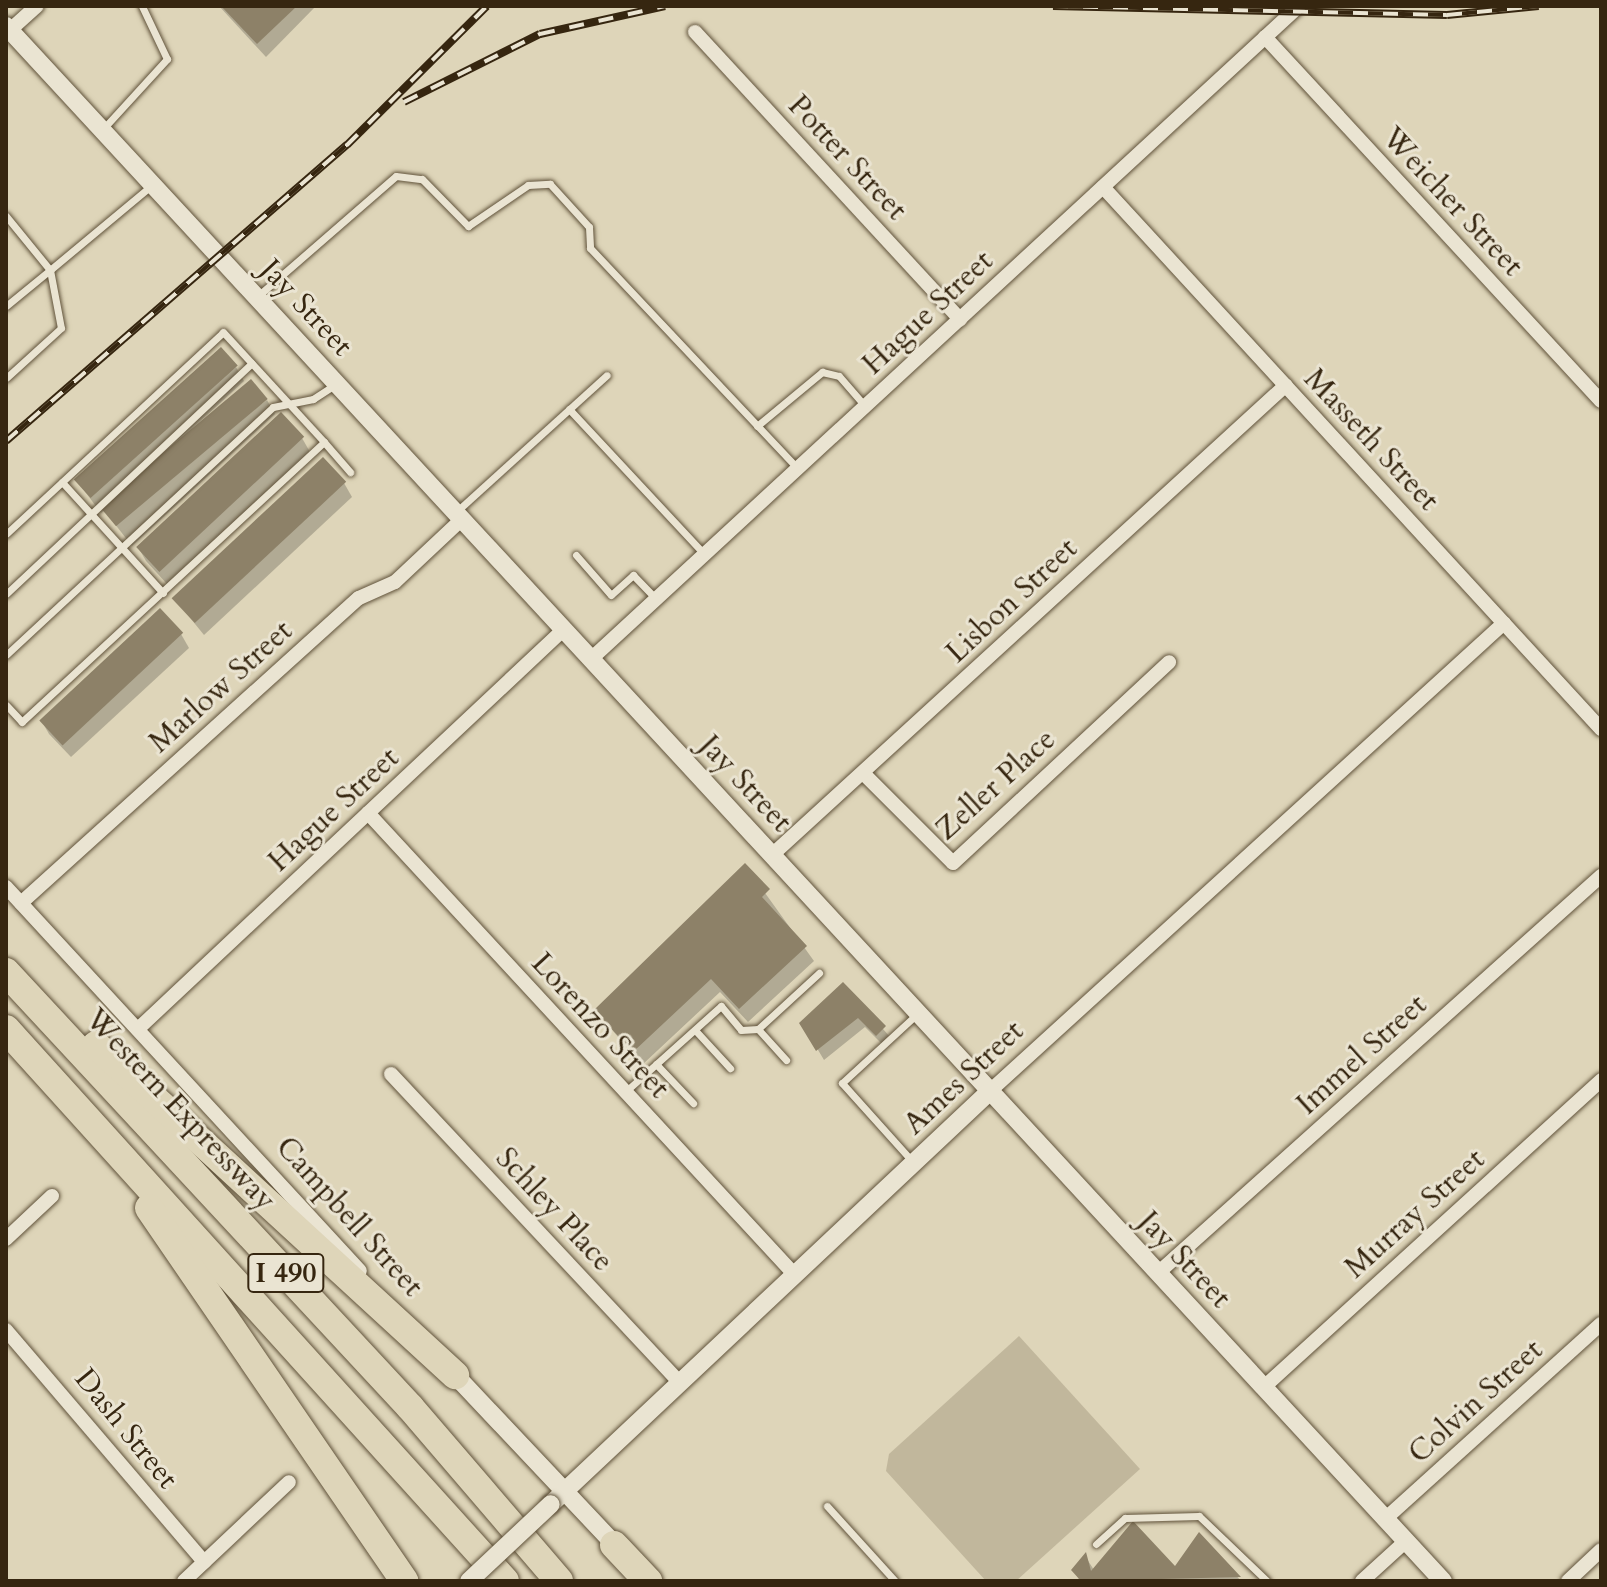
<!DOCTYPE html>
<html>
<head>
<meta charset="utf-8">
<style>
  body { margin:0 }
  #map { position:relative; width:1607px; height:1587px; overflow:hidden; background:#ded5b9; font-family:Cardo,serif }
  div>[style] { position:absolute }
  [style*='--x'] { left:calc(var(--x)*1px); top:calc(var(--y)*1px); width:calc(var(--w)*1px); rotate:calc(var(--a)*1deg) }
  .green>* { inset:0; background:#c1b79c }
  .shadow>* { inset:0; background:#0003 }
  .building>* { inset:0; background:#8d8168; transform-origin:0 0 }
  .roads { filter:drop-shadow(0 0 2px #60523a) drop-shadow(0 0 2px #60523a) }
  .service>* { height:7px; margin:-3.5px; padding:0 3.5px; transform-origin:3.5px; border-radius:3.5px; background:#eae4d2 }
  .minor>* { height:14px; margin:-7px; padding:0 7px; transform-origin:7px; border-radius:7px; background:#eae4d2 }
  .tertiary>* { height:18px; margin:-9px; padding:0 9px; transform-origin:9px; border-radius:9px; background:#eae4d2 }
  .motorway>* { height:28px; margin:-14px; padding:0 14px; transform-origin:14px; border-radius:14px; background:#ded5b9 }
  .rail>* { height:8px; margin-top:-4px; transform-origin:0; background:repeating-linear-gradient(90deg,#eae4d2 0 15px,#362610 0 30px); box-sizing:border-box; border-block:2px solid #362610 }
  .bridges { filter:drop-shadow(0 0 2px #60523a) drop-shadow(0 0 2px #60523a) }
  .tertiary-bridge>* { height:18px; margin:-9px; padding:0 9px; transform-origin:9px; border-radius:9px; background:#eae4d2 }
  span { translate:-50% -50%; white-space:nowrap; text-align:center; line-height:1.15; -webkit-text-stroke:6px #eae4d2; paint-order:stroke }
  .shield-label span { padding:2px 6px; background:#eae4d2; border:2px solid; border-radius:6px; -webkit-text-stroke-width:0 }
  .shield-label { font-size:28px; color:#362610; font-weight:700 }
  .street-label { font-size:30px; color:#362610 }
  .frame { position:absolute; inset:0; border:8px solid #362610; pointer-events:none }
</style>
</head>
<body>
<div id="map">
  <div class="green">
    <div style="clip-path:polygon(1019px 1336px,1140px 1469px,1016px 1581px,986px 1581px,886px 1471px,889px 1454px)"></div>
  </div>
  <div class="shadow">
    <div style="clip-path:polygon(219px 6px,316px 6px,266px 57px)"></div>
    <div style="clip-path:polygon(236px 367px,244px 381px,101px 513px,77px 481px)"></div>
    <div style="clip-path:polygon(267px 400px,275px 414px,132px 546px,107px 514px)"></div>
    <div style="clip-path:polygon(302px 438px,310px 452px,167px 584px,146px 561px,138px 547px)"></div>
    <div style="clip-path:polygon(344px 483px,352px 497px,204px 635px,174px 598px)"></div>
    <div style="clip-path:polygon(181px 634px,189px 648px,71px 757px,49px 734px,41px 720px)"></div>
    <div style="clip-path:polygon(745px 865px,814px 961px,748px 1022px,720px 992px,642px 1065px,596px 1011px)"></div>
    <div style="clip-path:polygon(843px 984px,891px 1038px,883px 1045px,865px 1027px,824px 1060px,802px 1023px)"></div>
    <div style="clip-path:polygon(1200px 1535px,1241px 1581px,1080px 1581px,1074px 1571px,1085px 1556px,1094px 1570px,1175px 1569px)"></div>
  </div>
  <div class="building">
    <div style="clip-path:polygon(221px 6px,297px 6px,257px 44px)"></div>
    <div style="left:221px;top:347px;width:25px;height:198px;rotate:48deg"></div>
    <div style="left:251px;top:379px;width:26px;height:198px;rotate:50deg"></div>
    <div style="left:281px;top:412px;width:34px;height:198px;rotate:47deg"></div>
    <div style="left:323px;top:457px;width:34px;height:207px;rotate:47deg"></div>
    <div style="left:160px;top:608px;width:34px;height:165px;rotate:47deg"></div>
    <div style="clip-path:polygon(745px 863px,770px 889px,762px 897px,807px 946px,739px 1009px,711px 979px,633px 1052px,594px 1010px)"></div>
    <div style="clip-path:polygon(843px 982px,886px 1026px,876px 1036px,858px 1018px,816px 1051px,799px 1023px)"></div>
    <div style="clip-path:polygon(1133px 1521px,1175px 1566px,1199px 1532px,1241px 1577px,1081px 1581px,1071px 1570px,1086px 1552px,1091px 1571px)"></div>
  </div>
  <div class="roads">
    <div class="service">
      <div style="--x:103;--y:129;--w:95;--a:-47.6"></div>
      <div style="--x:167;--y:59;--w:59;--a:-115.3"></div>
      <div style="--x:6;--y:216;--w:70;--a:50.8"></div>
      <div style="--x:50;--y:270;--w:133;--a:-39.8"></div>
      <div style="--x:259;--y:295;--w:181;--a:-41"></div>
      <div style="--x:396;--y:176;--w:26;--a:7"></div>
      <div style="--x:422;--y:179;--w:66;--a:45.6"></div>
      <div style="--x:468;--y:226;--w:73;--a:-34.3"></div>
      <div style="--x:528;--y:185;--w:22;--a:-3"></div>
      <div style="--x:550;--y:184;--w:58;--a:47.8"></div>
      <div style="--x:589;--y:227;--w:21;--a:87"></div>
      <div style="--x:590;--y:248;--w:302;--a:46.7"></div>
      <div style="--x:6;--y:306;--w:57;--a:-39.3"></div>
      <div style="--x:50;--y:270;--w:59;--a:79.3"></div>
      <div style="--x:61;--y:328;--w:74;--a:137.7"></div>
      <div style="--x:569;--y:409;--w:198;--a:47"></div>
      <div style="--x:757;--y:426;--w:85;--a:-39.7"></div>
      <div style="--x:822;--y:372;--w:17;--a:13"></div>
      <div style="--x:839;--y:376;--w:40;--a:49"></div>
      <div style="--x:324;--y:442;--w:40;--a:49"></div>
      <div style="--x:62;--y:482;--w:150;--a:47.7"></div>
      <div style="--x:457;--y:511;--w:202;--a:-42.2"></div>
      <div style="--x:6;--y:534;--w:296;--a:-42.9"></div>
      <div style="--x:223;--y:332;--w:149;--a:47.4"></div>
      <div style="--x:324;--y:442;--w:412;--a:137.2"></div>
      <div style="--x:22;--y:722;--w:23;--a:-133"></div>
      <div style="--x:576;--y:555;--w:53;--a:48.8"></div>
      <div style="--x:611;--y:595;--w:30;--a:-42"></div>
      <div style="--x:633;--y:575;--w:33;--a:46"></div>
      <div style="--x:6;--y:594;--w:337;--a:-43.2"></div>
      <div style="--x:6;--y:655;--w:364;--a:-42.9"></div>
      <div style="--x:273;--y:407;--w:41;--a:-11.3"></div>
      <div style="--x:313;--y:399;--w:27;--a:-33"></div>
      <div style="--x:758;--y:1029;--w:42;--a:47.9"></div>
      <div style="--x:695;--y:1030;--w:52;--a:47.4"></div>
      <div style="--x:656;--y:1064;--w:54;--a:46.5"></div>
      <div style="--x:625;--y:1092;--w:129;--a:-41.9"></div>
      <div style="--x:721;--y:1006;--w:31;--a:50"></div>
      <div style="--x:741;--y:1030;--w:17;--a:-3"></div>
      <div style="--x:758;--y:1029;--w:83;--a:-42.6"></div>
      <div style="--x:912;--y:1161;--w:105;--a:-131.9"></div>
      <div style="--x:842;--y:1083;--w:103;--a:-42.6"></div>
      <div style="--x:827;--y:1506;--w:101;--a:47.8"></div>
      <div style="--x:1096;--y:1544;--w:39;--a:-42"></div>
      <div style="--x:1125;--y:1518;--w:74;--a:-1.5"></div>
      <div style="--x:1199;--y:1516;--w:94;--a:43.7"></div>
    </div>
    <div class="minor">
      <div style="--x:10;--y:30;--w:36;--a:-42"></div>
      <div style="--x:695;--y:32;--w:391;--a:47.3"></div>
      <div style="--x:1265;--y:37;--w:495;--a:47.3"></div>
      <div style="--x:1103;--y:187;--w:736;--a:47.42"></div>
      <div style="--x:591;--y:659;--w:963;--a:-42.69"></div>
      <div style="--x:863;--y:773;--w:127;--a:45"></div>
      <div style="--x:953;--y:863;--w:295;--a:-42.9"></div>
      <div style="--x:368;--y:813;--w:628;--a:47.26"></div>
      <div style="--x:772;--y:855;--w:696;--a:-42.44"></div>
      <div style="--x:6;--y:887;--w:522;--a:47.33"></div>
      <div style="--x:21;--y:903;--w:455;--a:-42.1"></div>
      <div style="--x:359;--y:598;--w:39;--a:-24"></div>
      <div style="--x:395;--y:582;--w:92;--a:-43.2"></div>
      <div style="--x:139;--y:1028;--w:583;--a:-43.19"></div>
      <div style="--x:391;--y:1074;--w:422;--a:46.9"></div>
      <div style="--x:990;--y:1091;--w:695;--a:-42.32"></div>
      <div style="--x:6;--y:1239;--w:63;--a:-43.1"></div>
      <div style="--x:1158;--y:1273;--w:595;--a:-41.87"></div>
      <div style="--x:6;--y:1330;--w:305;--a:49.5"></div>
      <div style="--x:1264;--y:1387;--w:456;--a:-42.3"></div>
      <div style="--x:1385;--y:1519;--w:291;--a:-42.1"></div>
      <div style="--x:184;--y:1581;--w:144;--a:-43.3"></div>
      <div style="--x:1362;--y:1581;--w:59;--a:-42.3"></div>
      <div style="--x:1568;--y:1581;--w:45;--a:-43.2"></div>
    </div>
    <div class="tertiary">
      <div style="--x:6;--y:26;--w:2117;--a:47.26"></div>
      <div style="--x:455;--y:1375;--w:243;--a:46.7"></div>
      <div style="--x:551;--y:1504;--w:603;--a:-43.25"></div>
    </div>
    <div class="motorway">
      <div style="--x:6;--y:972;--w:594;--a:47.12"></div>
      <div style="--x:410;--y:1407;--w:229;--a:49.4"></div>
      <div style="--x:6;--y:1029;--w:744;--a:47.89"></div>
      <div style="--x:96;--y:1045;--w:488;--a:42.6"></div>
      <div style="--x:149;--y:1208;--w:452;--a:55.6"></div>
      <div style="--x:614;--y:1545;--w:50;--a:46.6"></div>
    </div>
  </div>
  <div class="rail">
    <div style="--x:1053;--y:6;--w:394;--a:1.3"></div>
    <div style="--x:1447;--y:15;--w:92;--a:-5.6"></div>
    <div style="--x:404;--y:102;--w:152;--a:-26.6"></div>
    <div style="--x:540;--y:34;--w:128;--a:-12.6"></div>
    <div style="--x:6;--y:441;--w:452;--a:-41"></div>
    <div style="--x:347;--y:145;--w:197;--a:-44.8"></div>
  </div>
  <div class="bridges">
    <div class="tertiary-bridge">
      <div style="--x:469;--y:1581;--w:112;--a:-43.2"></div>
    </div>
  </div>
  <div class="shield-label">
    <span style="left:286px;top:1273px">I 490</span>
  </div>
  <div class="street-label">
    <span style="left:847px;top:158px;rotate:47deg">Potter Street</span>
    <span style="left:1452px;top:202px;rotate:47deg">Weicher Street</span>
    <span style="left:306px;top:308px;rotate:47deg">Jay Street</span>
    <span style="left:928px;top:313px;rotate:-43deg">Hague Street</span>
    <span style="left:1371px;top:440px;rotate:47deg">Masseth Street</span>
    <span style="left:1012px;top:601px;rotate:-43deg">Lisbon Street</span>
    <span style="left:221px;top:687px;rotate:-42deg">Marlow Street</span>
    <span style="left:745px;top:784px;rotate:47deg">Jay Street</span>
    <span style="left:996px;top:785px;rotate:-42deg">Zeller Place</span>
    <span style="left:334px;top:810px;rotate:-43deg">Hague Street</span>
    <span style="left:600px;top:1026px;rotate:47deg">Lorenzo Street</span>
    <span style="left:1362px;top:1055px;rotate:-42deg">Immel Street</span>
    <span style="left:964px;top:1078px;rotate:-43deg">Ames Street</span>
    <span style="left:180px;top:1110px;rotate:47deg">Western Expressway</span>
    <span style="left:554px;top:1210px;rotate:47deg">Schley Place</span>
    <span style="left:1415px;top:1214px;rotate:-42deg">Murray Street</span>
    <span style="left:349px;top:1217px;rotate:48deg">Campbell Street</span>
    <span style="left:1184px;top:1260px;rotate:47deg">Jay Street</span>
    <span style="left:1476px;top:1402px;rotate:-42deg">Colvin Street</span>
    <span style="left:126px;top:1429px;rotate:51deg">Dash Street</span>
  </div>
  <div class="frame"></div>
</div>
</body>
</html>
